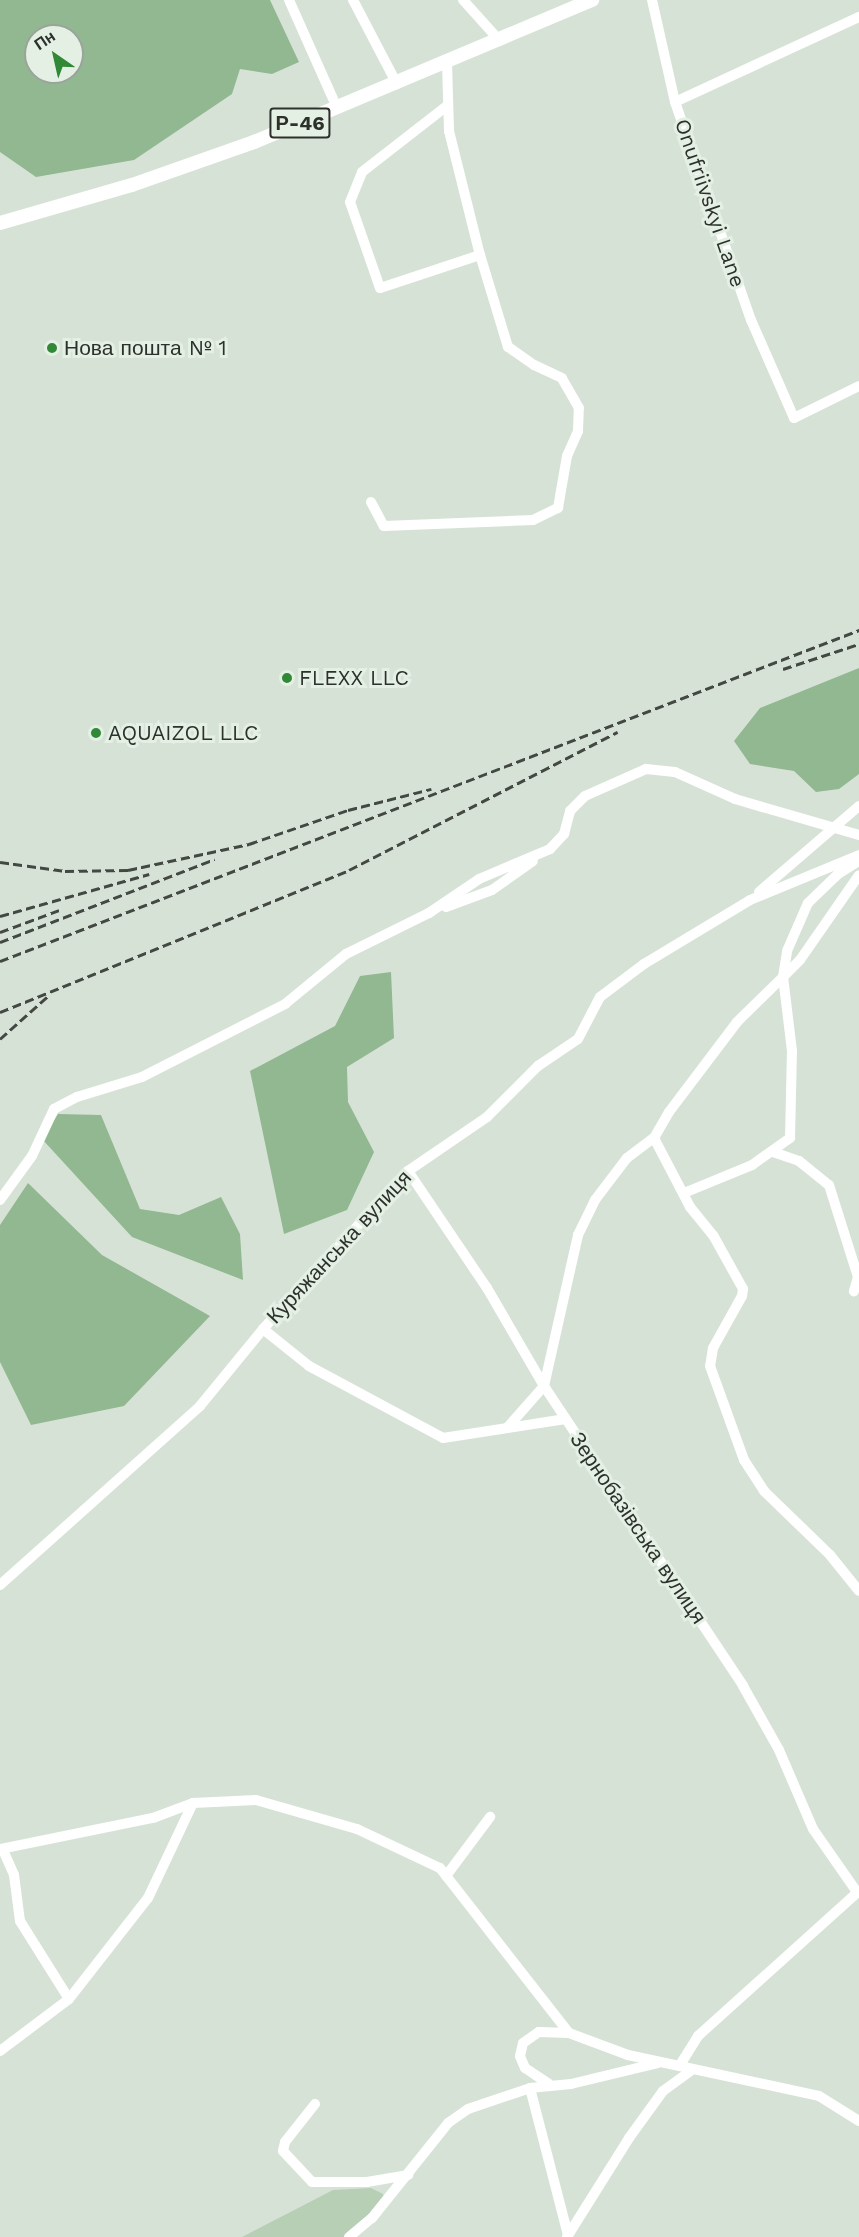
<!DOCTYPE html>
<html>
<head>
<meta charset="utf-8">
<style>
  body { margin:0 }
  #map { position:relative; width:859px; height:2237px; overflow:hidden; background:#d7e2d7; font-family:"Work Sans",sans-serif }
  div>[style] { position:absolute }
  [style*='--x'] { left:calc(var(--x)*1px); top:calc(var(--y)*1px); width:calc(var(--w)*1px); rotate:calc(var(--a)*1deg) }
  .green>* { inset:0; background:#b6cfb5 }
  .forest>* { inset:0; background:#91b890 }
  .minor>* { height:10px; margin:-5px; padding:0 5px; transform-origin:5px; border-radius:5px; background:#fff }
  .major>* { height:14px; margin:-7px; padding:0 7px; transform-origin:7px; border-radius:7px; background:#fff }
  .rail>* { height:3px; margin-top:-1.5px; transform-origin:0; background:repeating-linear-gradient(90deg,#434843 0 9px,transparent 0 13.5px) }
  .dots>* { width:16px; height:16px; translate:-50% -50%; box-sizing:border-box; border:3px solid #e5f0e4; border-radius:50% }
  span { translate:-50% -50%; white-space:nowrap; text-align:center; line-height:1.15; -webkit-text-stroke:6px #e5f0e4; paint-order:stroke }
  .shield-label span { padding:2px 4px; background:#e5f0e4; border:2px solid; border-radius:4px; -webkit-text-stroke-width:0 }
  .shield-label { font-size:20px; color:#2d312c; font-weight:700 }
  .street-label { font-size:21px; color:#2d312c }
  .poi-label { font-size:21px; color:#2d312c }
  .left { translate:0 -50%; text-align:left }
  .north { position:absolute; left:24px; top:24px; width:60px; height:60px; box-sizing:border-box; background:#e5f0e4; border:2px solid #9ba49a; border-radius:50%; rotate:326deg; font-size:16px; font-weight:700; line-height:24px; text-align:center; color:#2d312c }
  .north::after { content:''; display:block; margin:auto; width:21px; height:27px; background:#318837; clip-path:polygon(50% 0,100% 100%,50% 72%,0 100%) }
</style>
</head>
<body>
<div id="map">
  <div class="green">
    <div style="clip-path:polygon(371px 2188px,383px 2194px,385px 2201px,350px 2237px,242px 2237px,333px 2190px)"></div>
  </div>
  <div class="forest">
    <div style="clip-path:polygon(evenodd,0 0,270px 0,299px 62px,272px 74px,240px 69px,232px 94px,134px 160px,36px 177px,0 152px,0 0,36px 36px,72px 36px,72px 72px,36px 72px,36px 36px)"></div>
    <div style="clip-path:polygon(859px 668px,859px 774px,839px 789px,816px 792px,794px 771px,750px 764px,734px 741px,760px 708px)"></div>
    <div style="clip-path:polygon(391px 972px,394px 1038px,347px 1067px,348px 1102px,374px 1152px,347px 1210px,284px 1234px,250px 1071px,335px 1026px,360px 976px)"></div>
    <div style="clip-path:polygon(58px 1114px,101px 1115px,140px 1209px,179px 1215px,221px 1197px,240px 1234px,243px 1280px,132px 1237px,42px 1139px)"></div>
    <div style="clip-path:polygon(28px 1183px,102px 1255px,210px 1316px,124px 1406px,31px 1425px,0 1362px,0 1225px)"></div>
  </div>
  <div class="minor">
    <div style="--x:289;--y:0;--w:118;--a:66"></div>
    <div style="--x:353;--y:0;--w:95;--a:62.4"></div>
    <div style="--x:463;--y:0;--w:55;--a:47.9"></div>
    <div style="--x:652;--y:0;--w:105;--a:77.3"></div>
    <div style="--x:675;--y:102;--w:231;--a:70.8"></div>
    <div style="--x:751;--y:320;--w:107;--a:66.3"></div>
    <div style="--x:794;--y:418;--w:72;--a:-26.2"></div>
    <div style="--x:447;--y:63;--w:68;--a:88.3"></div>
    <div style="--x:449;--y:131;--w:128;--a:76"></div>
    <div style="--x:480;--y:255;--w:105;--a:161.7"></div>
    <div style="--x:380;--y:288;--w:91;--a:-109.2"></div>
    <div style="--x:350;--y:202;--w:32;--a:-68"></div>
    <div style="--x:362;--y:172;--w:109;--a:-37.9"></div>
    <div style="--x:675;--y:102;--w:203;--a:-24.8"></div>
    <div style="--x:371;--y:502;--w:27;--a:62"></div>
    <div style="--x:384;--y:526;--w:149;--a:-2.3"></div>
    <div style="--x:533;--y:520;--w:28;--a:-26"></div>
    <div style="--x:558;--y:508;--w:53;--a:-80.2"></div>
    <div style="--x:567;--y:456;--w:27;--a:-66"></div>
    <div style="--x:578;--y:431;--w:23;--a:-88"></div>
    <div style="--x:579;--y:408;--w:34;--a:-120"></div>
    <div style="--x:562;--y:378;--w:31;--a:-155"></div>
    <div style="--x:534;--y:365;--w:32;--a:-145"></div>
    <div style="--x:508;--y:347;--w:96;--a:-106.9"></div>
    <div style="--x:759;--y:892;--w:132;--a:-40.7"></div>
    <div style="--x:446;--y:907;--w:49;--a:-20.3"></div>
    <div style="--x:492;--y:890;--w:50;--a:-35.3"></div>
    <div style="--x:654;--y:1138;--w:78;--a:62.4"></div>
    <div style="--x:690;--y:1207;--w:36;--a:51"></div>
    <div style="--x:713;--y:1235;--w:62;--a:60.9"></div>
    <div style="--x:743;--y:1289;--w:7;--a:98"></div>
    <div style="--x:742;--y:1296;--w:60;--a:119.1"></div>
    <div style="--x:713;--y:1348;--w:18;--a:99"></div>
    <div style="--x:710;--y:1366;--w:100;--a:70.1"></div>
    <div style="--x:744;--y:1460;--w:37;--a:57"></div>
    <div style="--x:764;--y:1491;--w:92;--a:44.1"></div>
    <div style="--x:830;--y:1555;--w:46;--a:51.1"></div>
    <div style="--x:773;--y:1152;--w:28;--a:19"></div>
    <div style="--x:799;--y:1161;--w:38;--a:39"></div>
    <div style="--x:829;--y:1185;--w:96;--a:72.5"></div>
    <div style="--x:858;--y:1277;--w:15;--a:106"></div>
    <div style="--x:408;--y:1171;--w:141;--a:56"></div>
    <div style="--x:487;--y:1288;--w:113;--a:59.8"></div>
    <div style="--x:544;--y:1386;--w:360;--a:56.4"></div>
    <div style="--x:743;--y:1686;--w:73;--a:60.6"></div>
    <div style="--x:779;--y:1750;--w:86;--a:66.7"></div>
    <div style="--x:813;--y:1829;--w:77;--a:55.1"></div>
    <div style="--x:684;--y:1193;--w:74;--a:-22.4"></div>
    <div style="--x:752;--y:1165;--w:47;--a:-35.4"></div>
    <div style="--x:790;--y:1138;--w:87;--a:-88.7"></div>
    <div style="--x:792;--y:1051;--w:75;--a:-96.9"></div>
    <div style="--x:783;--y:977;--w:24;--a:-45"></div>
    <div style="--x:800;--y:960;--w:103;--a:-55.2"></div>
    <div style="--x:0;--y:1200;--w:54;--a:-54"></div>
    <div style="--x:32;--y:1156;--w:52;--a:-64.9"></div>
    <div style="--x:54;--y:1109;--w:26;--a:-28"></div>
    <div style="--x:77;--y:1097;--w:68;--a:-17.1"></div>
    <div style="--x:142;--y:1077;--w:161;--a:-27"></div>
    <div style="--x:285;--y:1004;--w:79;--a:-39.3"></div>
    <div style="--x:346;--y:954;--w:93;--a:-26.3"></div>
    <div style="--x:429;--y:913;--w:60;--a:-34.2"></div>
    <div style="--x:479;--y:879;--w:77;--a:-22.9"></div>
    <div style="--x:550;--y:849;--w:21;--a:-47"></div>
    <div style="--x:564;--y:834;--w:24;--a:-75"></div>
    <div style="--x:570;--y:811;--w:21;--a:-45"></div>
    <div style="--x:585;--y:796;--w:67;--a:-23.9"></div>
    <div style="--x:646;--y:769;--w:29;--a:6"></div>
    <div style="--x:675;--y:772;--w:66;--a:24.2"></div>
    <div style="--x:735;--y:799;--w:129;--a:16.2"></div>
    <div style="--x:263;--y:1329;--w:59;--a:38.8"></div>
    <div style="--x:309;--y:1366;--w:152;--a:28.2"></div>
    <div style="--x:443;--y:1438;--w:124;--a:-8.8"></div>
    <div style="--x:507;--y:1428;--w:56;--a:-48.6"></div>
    <div style="--x:544;--y:1386;--w:155;--a:-77.3"></div>
    <div style="--x:578;--y:1235;--w:39;--a:-64"></div>
    <div style="--x:595;--y:1200;--w:53;--a:-52.7"></div>
    <div style="--x:627;--y:1158;--w:34;--a:-37"></div>
    <div style="--x:654;--y:1138;--w:30;--a:-60"></div>
    <div style="--x:669;--y:1112;--w:113;--a:-52.9"></div>
    <div style="--x:737;--y:1022;--w:64;--a:-44.4"></div>
    <div style="--x:783;--y:977;--w:26;--a:-81"></div>
    <div style="--x:787;--y:951;--w:52;--a:-66.4"></div>
    <div style="--x:808;--y:903;--w:42;--a:-44"></div>
    <div style="--x:838;--y:874;--w:25;--a:-32"></div>
    <div style="--x:0;--y:1585;--w:268;--a:-41.8"></div>
    <div style="--x:200;--y:1406;--w:99;--a:-50.7"></div>
    <div style="--x:263;--y:1329;--w:214;--a:-47.5"></div>
    <div style="--x:408;--y:1171;--w:96;--a:-34.4"></div>
    <div style="--x:487;--y:1117;--w:72;--a:-45"></div>
    <div style="--x:538;--y:1066;--w:48;--a:-34"></div>
    <div style="--x:578;--y:1039;--w:47;--a:-62.4"></div>
    <div style="--x:600;--y:997;--w:55;--a:-36.9"></div>
    <div style="--x:644;--y:964;--w:124;--a:-31.1"></div>
    <div style="--x:750;--y:900;--w:118;--a:-22.4"></div>
    <div style="--x:0;--y:1849;--w:156;--a:-11.5"></div>
    <div style="--x:153;--y:1818;--w:43;--a:-20.6"></div>
    <div style="--x:193;--y:1803;--w:63;--a:-2.7"></div>
    <div style="--x:256;--y:1800;--w:105;--a:16"></div>
    <div style="--x:357;--y:1829;--w:92;--a:25.2"></div>
    <div style="--x:440;--y:1868;--w:209;--a:52"></div>
    <div style="--x:3;--y:1850;--w:27;--a:66"></div>
    <div style="--x:14;--y:1875;--w:46;--a:82.6"></div>
    <div style="--x:20;--y:1921;--w:92;--a:57.9"></div>
    <div style="--x:446;--y:1876;--w:74;--a:-53.3"></div>
    <div style="--x:0;--y:2051;--w:86;--a:-37"></div>
    <div style="--x:69;--y:1999;--w:128;--a:-52"></div>
    <div style="--x:148;--y:1898;--w:105;--a:-64.7"></div>
    <div style="--x:680;--y:2065;--w:34;--a:-58"></div>
    <div style="--x:698;--y:2036;--w:217;--a:-42"></div>
    <div style="--x:549;--y:2084;--w:29;--a:-146"></div>
    <div style="--x:525;--y:2068;--w:13;--a:-113"></div>
    <div style="--x:520;--y:2056;--w:13;--a:-77"></div>
    <div style="--x:523;--y:2043;--w:19;--a:-35"></div>
    <div style="--x:539;--y:2032;--w:30;--a:2"></div>
    <div style="--x:569;--y:2033;--w:63;--a:20.4"></div>
    <div style="--x:628;--y:2055;--w:195;--a:12.1"></div>
    <div style="--x:819;--y:2096;--w:47;--a:32"></div>
    <div style="--x:530;--y:2088;--w:152;--a:75.5"></div>
    <div style="--x:315;--y:2104;--w:48;--a:128.3"></div>
    <div style="--x:285;--y:2142;--w:9;--a:103"></div>
    <div style="--x:283;--y:2151;--w:42;--a:46.9"></div>
    <div style="--x:312;--y:2182;--w:55;--a:0"></div>
    <div style="--x:367;--y:2182;--w:42;--a:-9.7"></div>
    <div style="--x:349;--y:2237;--w:30;--a:-40"></div>
    <div style="--x:372;--y:2218;--w:122;--a:-51.3"></div>
    <div style="--x:448;--y:2123;--w:24;--a:-35"></div>
    <div style="--x:468;--y:2109;--w:65;--a:-18.7"></div>
    <div style="--x:530;--y:2088;--w:41;--a:-5.6"></div>
    <div style="--x:571;--y:2084;--w:89;--a:-13.6"></div>
    <div style="--x:567;--y:2237;--w:117;--a:-57.9"></div>
    <div style="--x:629;--y:2138;--w:58;--a:-54.1"></div>
    <div style="--x:663;--y:2091;--w:37;--a:-36"></div>
  </div>
  <div class="major">
    <div style="--x:0;--y:223;--w:137;--a:-16.1"></div>
    <div style="--x:132;--y:185;--w:129;--a:-19.4"></div>
    <div style="--x:254;--y:142;--w:367;--a:-22.8"></div>
  </div>
  <div class="rail">
    <div style="--x:783;--y:669;--w:80;--a:-18.2"></div>
    <div style="--x:0;--y:862;--w:66;--a:7.9"></div>
    <div style="--x:65;--y:871;--w:63;--a:-0.9"></div>
    <div style="--x:128;--y:870;--w:124;--a:-12.1"></div>
    <div style="--x:249;--y:844;--w:105;--a:-19"></div>
    <div style="--x:348;--y:810;--w:86;--a:-14.2"></div>
    <div style="--x:0;--y:916;--w:155;--a:-15.7"></div>
    <div style="--x:0;--y:932;--w:63;--a:-20.4"></div>
    <div style="--x:0;--y:942;--w:230;--a:-21.1"></div>
    <div style="--x:0;--y:961;--w:921;--a:-21.07"></div>
    <div style="--x:0;--y:1012;--w:377;--a:-22.1"></div>
    <div style="--x:349;--y:870;--w:302;--a:-27.2"></div>
    <div style="--x:0;--y:1039;--w:64;--a:-41.9"></div>
  </div>
  <div class="dots">
    <div style="left:52px;top:348px;background:#318837"></div>
    <div style="left:287px;top:678px;background:#318837"></div>
    <div style="left:96px;top:733px;background:#318837"></div>
  </div>
  <div class="shield-label">
    <span style="left:300px;top:123px">Р-46</span>
  </div>
  <div class="street-label">
    <span style="left:710px;top:203px;rotate:71deg">Onufriivskyi Lane</span>
    <span style="left:339px;top:1247px;rotate:-47deg">Куряжанська вулиця</span>
    <span style="left:638px;top:1528px;rotate:56deg">Зернобазівська вулиця</span>
  </div>
  <div class="poi-label">
    <span class="left" style="left:64px;top:348px">Нова пошта № 1</span>
    <span class="left" style="left:299px;top:678px">FLEXX LLC</span>
    <span class="left" style="left:108px;top:733px">AQUAIZOL LLC</span>
  </div>
  <div class="north">Пн</div>
</div>
</body>
</html>
